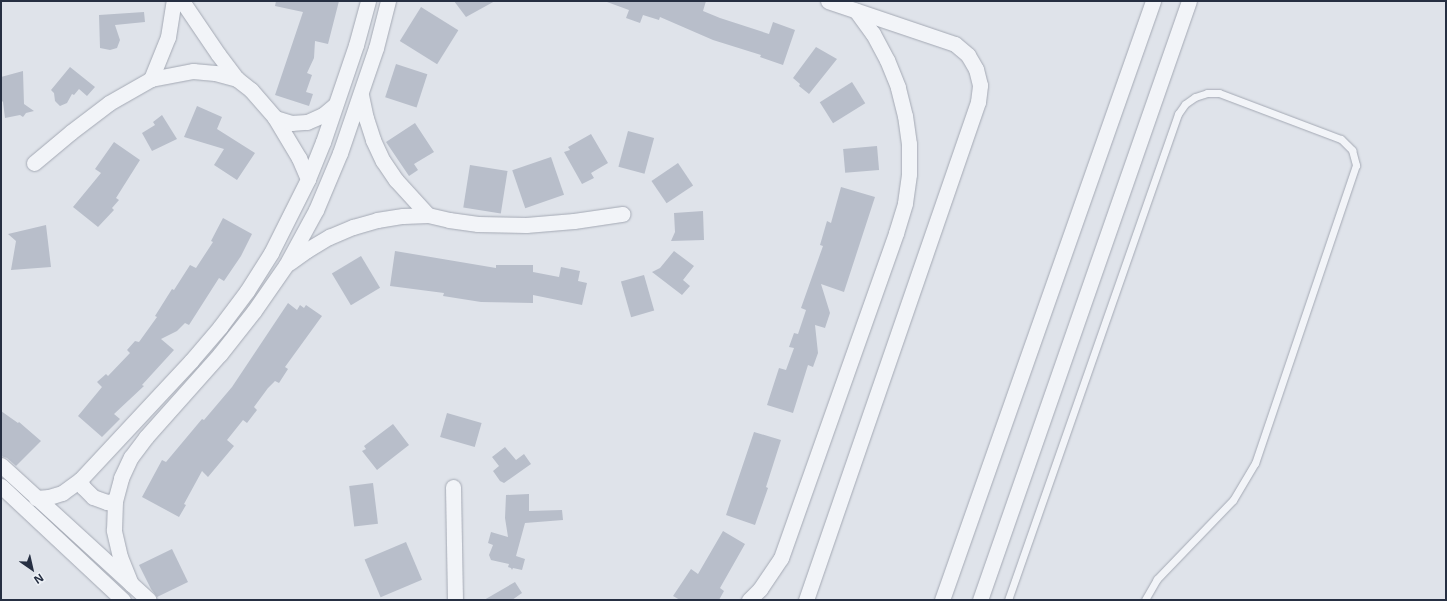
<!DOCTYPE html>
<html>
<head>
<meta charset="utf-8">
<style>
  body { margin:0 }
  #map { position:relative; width:1447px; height:601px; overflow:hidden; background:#dfe3ea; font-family:"Open Sans",sans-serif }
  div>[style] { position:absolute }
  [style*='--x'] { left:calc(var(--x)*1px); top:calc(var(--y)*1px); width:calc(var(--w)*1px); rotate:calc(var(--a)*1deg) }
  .building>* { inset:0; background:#b8beca; transform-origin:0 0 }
  .roads { filter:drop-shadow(0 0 1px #a4a9b4) drop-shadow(0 0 1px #a4a9b4) }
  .service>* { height:7px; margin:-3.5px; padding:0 3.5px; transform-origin:3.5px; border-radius:3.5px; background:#f2f4f8 }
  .minor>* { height:15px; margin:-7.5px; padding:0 7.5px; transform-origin:7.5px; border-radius:7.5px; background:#f2f4f8 }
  span { translate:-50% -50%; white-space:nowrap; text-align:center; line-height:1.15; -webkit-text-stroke:3.5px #eef2f7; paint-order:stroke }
  .frame { position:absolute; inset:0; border:2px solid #262f42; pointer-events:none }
  .north { position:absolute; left:12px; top:549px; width:40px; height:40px; -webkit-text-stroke:3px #eef2f7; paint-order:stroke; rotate:146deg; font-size:11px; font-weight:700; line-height:16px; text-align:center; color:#262f42 }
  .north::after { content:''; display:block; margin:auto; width:14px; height:18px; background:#262f42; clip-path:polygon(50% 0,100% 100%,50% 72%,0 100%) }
</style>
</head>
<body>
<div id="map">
  <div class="building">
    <div style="clip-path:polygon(276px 1px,339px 1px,328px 44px,315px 41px,314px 58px,307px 73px,312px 75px,306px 92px,313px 94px,309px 106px,275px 95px,303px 12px,275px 6px)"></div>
    <div style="clip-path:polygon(454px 1px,495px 1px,466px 17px)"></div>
    <div style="clip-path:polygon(607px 1px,706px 1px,703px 11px,720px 18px,769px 34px,773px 22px,795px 30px,783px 65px,760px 57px,761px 55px,713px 40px,660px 17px,659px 20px,643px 15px,640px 23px,626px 18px,629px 10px,607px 2px)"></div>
    <div style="left:421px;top:7px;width:44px;height:40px;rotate:32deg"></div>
    <div style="clip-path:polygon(144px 12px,145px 22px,115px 25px,120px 40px,117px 48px,110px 50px,100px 48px,99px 15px)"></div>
    <div style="clip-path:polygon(816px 47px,837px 59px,809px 94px,799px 86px,800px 84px,793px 78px)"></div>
    <div style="left:396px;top:64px;width:33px;height:35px;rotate:18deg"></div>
    <div style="clip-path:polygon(70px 67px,95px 87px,87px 96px,79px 89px,74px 95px,72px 94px,67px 103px,60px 106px,55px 101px,54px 93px,51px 90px)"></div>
    <div style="clip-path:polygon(23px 71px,24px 104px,34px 111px,26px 113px,23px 117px,20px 115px,5px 118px,3px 102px,1px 100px,1px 77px)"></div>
    <div style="left:852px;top:82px;width:25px;height:38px;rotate:58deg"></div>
    <div style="clip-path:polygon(197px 106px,222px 117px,217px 129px,255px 153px,237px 180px,214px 165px,224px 149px,184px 137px)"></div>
    <div style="clip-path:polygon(162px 115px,177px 139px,152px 151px,142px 133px,155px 125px,153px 122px)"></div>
    <div style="clip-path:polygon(415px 123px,434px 152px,414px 164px,418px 170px,409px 176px,386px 142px)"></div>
    <div style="left:628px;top:131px;width:27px;height:37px;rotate:15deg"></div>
    <div style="clip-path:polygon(591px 134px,608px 163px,591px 173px,594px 178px,582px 184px,564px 152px,570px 150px,568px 147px)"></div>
    <div style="clip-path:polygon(114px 142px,140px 160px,116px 198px,119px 200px,112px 208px,114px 210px,98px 227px,73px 207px,101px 173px,95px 169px)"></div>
    <div style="left:877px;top:146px;width:24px;height:34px;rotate:85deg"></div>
    <div style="left:551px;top:157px;width:40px;height:41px;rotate:71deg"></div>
    <div style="left:678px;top:163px;width:27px;height:32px;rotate:56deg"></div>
    <div style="left:470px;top:165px;width:38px;height:43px;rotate:9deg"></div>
    <div style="clip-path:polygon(841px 187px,875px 197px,844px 292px,821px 284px,830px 313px,825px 328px,815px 325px,818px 353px,813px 367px,808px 365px,793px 413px,767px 405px,779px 368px,786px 370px,794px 348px,789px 347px,794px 333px,798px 334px,806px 310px,801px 308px,823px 246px,820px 245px,827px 221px,831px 223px)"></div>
    <div style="clip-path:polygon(703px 211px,704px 240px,671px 241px,675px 232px,674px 213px)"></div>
    <div style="clip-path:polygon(223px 218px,252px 234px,241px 256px,224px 281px,219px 278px,189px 325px,185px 323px,177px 331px,161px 339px,174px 350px,142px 385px,144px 386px,114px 414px,120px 419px,102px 437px,78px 416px,102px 387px,97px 382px,106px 374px,108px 376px,130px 353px,127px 350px,135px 341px,139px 342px,157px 317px,155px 316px,172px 289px,174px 290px,190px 265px,196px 268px,213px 242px,211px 241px)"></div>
    <div style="clip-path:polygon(46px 225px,51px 267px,11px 270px,16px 241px,8px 234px)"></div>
    <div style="clip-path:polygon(395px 251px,496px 268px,496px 265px,533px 265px,533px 272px,559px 277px,561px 267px,580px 271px,578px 281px,587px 283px,582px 305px,533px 295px,533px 303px,481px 302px,443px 296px,444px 293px,390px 286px)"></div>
    <div style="clip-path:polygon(674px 251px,694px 266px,683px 280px,690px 286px,682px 295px,652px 272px,660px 268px)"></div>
    <div style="left:361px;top:256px;width:37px;height:34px;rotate:59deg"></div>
    <div style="left:644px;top:275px;width:37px;height:24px;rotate:74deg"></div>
    <div style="clip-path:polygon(288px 303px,297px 310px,300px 305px,304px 308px,306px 305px,322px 316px,285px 367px,288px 369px,279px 383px,275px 381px,268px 388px,254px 407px,257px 410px,247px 423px,243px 420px,227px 440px,234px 446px,208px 477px,202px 471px,184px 504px,186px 505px,179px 517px,142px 497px,162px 460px,166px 462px,202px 419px,204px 420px,232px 387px)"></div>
    <div style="clip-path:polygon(1px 411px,18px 423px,19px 422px,41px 441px,16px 466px,7px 458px,1px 456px)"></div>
    <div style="left:447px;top:413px;width:36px;height:25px;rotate:16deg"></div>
    <div style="clip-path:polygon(393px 424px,409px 445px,377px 470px,362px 451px,366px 449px,364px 446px)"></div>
    <div style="clip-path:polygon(754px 432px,781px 440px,766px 487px,768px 488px,755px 525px,726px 515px)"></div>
    <div style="clip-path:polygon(505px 447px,516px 460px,524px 454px,531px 464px,504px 483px,500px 481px,493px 471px,499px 466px,492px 457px)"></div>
    <div style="left:373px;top:483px;width:41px;height:24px;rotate:83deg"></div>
    <div style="clip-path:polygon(529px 494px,529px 511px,562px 510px,563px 520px,525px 523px,516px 556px,525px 559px,522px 570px,513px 568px,512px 570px,511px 568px,508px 567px,509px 564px,491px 560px,489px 555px,493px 545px,488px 543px,491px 532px,508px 537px,505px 518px,506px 495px)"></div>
    <div style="clip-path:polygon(723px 531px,745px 544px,720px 588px,724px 591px,719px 600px,680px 600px,673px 596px,691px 569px,698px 574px)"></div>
    <div style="left:406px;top:542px;width:41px;height:45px;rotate:67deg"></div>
    <div style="clip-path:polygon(172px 549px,188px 582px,157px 597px,151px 589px,139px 565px)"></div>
    <div style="clip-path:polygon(515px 582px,522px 593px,512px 600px,484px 600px)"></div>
  </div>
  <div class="roads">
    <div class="service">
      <div style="--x:1008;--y:600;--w:515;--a:-70.72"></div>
      <div style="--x:1178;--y:114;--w:12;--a:-55"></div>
      <div style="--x:1185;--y:104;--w:12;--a:-35"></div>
      <div style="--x:1195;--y:97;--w:13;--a:-18"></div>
      <div style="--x:1207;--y:93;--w:12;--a:0"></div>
      <div style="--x:1219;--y:93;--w:130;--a:20.7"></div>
      <div style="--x:1341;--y:139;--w:16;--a:45"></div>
      <div style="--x:1352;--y:150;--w:16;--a:75"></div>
      <div style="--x:1356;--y:165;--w:315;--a:108.7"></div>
      <div style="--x:1255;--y:463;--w:43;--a:120.7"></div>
      <div style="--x:1233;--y:500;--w:110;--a:133.9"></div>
      <div style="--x:1157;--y:579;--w:24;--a:120"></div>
    </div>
    <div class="minor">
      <div style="--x:182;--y:1;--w:64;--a:55.8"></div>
      <div style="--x:218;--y:54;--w:31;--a:53"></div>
      <div style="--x:237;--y:79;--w:18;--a:38"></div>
      <div style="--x:251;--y:90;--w:37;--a:49"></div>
      <div style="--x:275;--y:118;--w:47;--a:59"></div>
      <div style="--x:299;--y:158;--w:23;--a:67"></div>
      <div style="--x:151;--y:79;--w:45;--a:-68"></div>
      <div style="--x:168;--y:37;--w:36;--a:-81"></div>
      <div style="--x:361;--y:95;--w:24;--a:78"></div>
      <div style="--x:366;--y:118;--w:23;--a:72"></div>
      <div style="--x:373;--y:140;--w:23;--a:65"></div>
      <div style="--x:383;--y:161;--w:23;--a:56"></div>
      <div style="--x:396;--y:180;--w:47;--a:47.6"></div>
      <div style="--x:275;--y:118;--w:17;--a:17"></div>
      <div style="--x:291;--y:123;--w:16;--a:-4"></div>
      <div style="--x:307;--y:122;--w:17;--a:-24"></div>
      <div style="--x:323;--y:115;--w:16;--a:-40"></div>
      <div style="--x:34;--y:163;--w:48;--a:-40"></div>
      <div style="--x:71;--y:132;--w:48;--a:-37.3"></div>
      <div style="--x:109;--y:103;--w:48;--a:-29.7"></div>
      <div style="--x:151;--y:79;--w:43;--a:-10.8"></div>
      <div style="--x:193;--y:71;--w:22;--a:5"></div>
      <div style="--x:215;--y:73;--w:23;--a:15"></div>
      <div style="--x:289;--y:263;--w:22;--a:-36"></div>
      <div style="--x:307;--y:250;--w:26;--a:-31"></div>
      <div style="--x:329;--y:237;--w:26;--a:-23"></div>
      <div style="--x:353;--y:227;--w:25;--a:-16"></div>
      <div style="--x:377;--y:220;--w:26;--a:-9"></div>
      <div style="--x:403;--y:216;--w:25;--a:-2"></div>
      <div style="--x:428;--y:215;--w:22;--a:13"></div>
      <div style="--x:449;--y:220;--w:29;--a:8"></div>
      <div style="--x:478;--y:224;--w:48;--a:1.2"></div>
      <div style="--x:526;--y:225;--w:48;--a:-4.8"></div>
      <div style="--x:574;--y:221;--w:49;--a:-8.3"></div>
      <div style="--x:1;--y:465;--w:200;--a:42.4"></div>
      <div style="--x:80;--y:480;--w:8;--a:67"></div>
      <div style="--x:83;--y:487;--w:14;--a:45"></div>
      <div style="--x:93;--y:497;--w:15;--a:20"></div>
      <div style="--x:107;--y:502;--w:8;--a:-7"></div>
      <div style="--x:1;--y:486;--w:167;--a:43.1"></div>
      <div style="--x:453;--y:487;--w:113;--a:89"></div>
      <div style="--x:36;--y:498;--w:13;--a:-4"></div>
      <div style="--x:49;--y:497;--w:14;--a:-17"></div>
      <div style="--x:62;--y:493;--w:22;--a:-36"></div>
      <div style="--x:80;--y:480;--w:163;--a:-47"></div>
      <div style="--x:191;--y:361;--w:45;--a:-49.5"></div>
      <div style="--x:220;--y:327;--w:45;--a:-53.1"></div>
      <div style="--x:247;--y:291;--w:45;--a:-57.7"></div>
      <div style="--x:271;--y:253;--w:83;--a:-63.4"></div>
      <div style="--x:308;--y:179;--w:40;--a:-68"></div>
      <div style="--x:323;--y:142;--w:102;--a:-71.2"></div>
      <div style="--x:356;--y:45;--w:46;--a:-74.7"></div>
      <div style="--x:131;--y:584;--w:29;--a:-112"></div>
      <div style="--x:120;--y:557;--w:28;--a:-103"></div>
      <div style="--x:114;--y:530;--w:29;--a:-88"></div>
      <div style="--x:115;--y:501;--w:24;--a:-75"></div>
      <div style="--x:121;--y:478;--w:23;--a:-65"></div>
      <div style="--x:131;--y:457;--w:25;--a:-53"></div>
      <div style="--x:146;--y:437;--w:111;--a:-48.3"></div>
      <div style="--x:220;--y:354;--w:55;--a:-51.7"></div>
      <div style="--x:254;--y:311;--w:56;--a:-55.2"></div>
      <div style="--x:286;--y:265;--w:63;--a:-61.4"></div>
      <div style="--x:316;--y:210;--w:62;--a:-67.2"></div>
      <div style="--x:340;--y:153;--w:111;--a:-71.1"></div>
      <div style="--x:376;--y:48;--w:49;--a:-75.7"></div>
      <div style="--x:749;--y:600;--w:16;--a:-45"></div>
      <div style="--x:760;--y:589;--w:37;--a:-56"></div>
      <div style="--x:781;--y:558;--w:345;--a:-70.5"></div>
      <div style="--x:896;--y:233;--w:31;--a:-73"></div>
      <div style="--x:905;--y:203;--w:29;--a:-82"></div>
      <div style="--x:909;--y:174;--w:30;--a:-90"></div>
      <div style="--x:909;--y:144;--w:28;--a:-98"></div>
      <div style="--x:905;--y:116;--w:30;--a:-104"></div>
      <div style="--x:898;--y:87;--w:29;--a:-112"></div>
      <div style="--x:887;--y:60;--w:30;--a:-118"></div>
      <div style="--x:873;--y:34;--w:29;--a:-126"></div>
      <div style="--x:806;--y:600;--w:527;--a:-70.95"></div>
      <div style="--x:978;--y:102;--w:17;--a:-83"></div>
      <div style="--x:980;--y:85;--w:16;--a:-104"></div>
      <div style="--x:976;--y:69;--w:16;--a:-120"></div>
      <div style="--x:968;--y:55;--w:17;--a:-140"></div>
      <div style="--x:955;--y:44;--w:134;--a:-161.3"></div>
      <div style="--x:942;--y:600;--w:635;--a:-70.59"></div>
      <div style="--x:980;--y:600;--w:634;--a:-70.77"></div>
    </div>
  </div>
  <div class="frame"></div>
  <div class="north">N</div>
</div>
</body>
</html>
